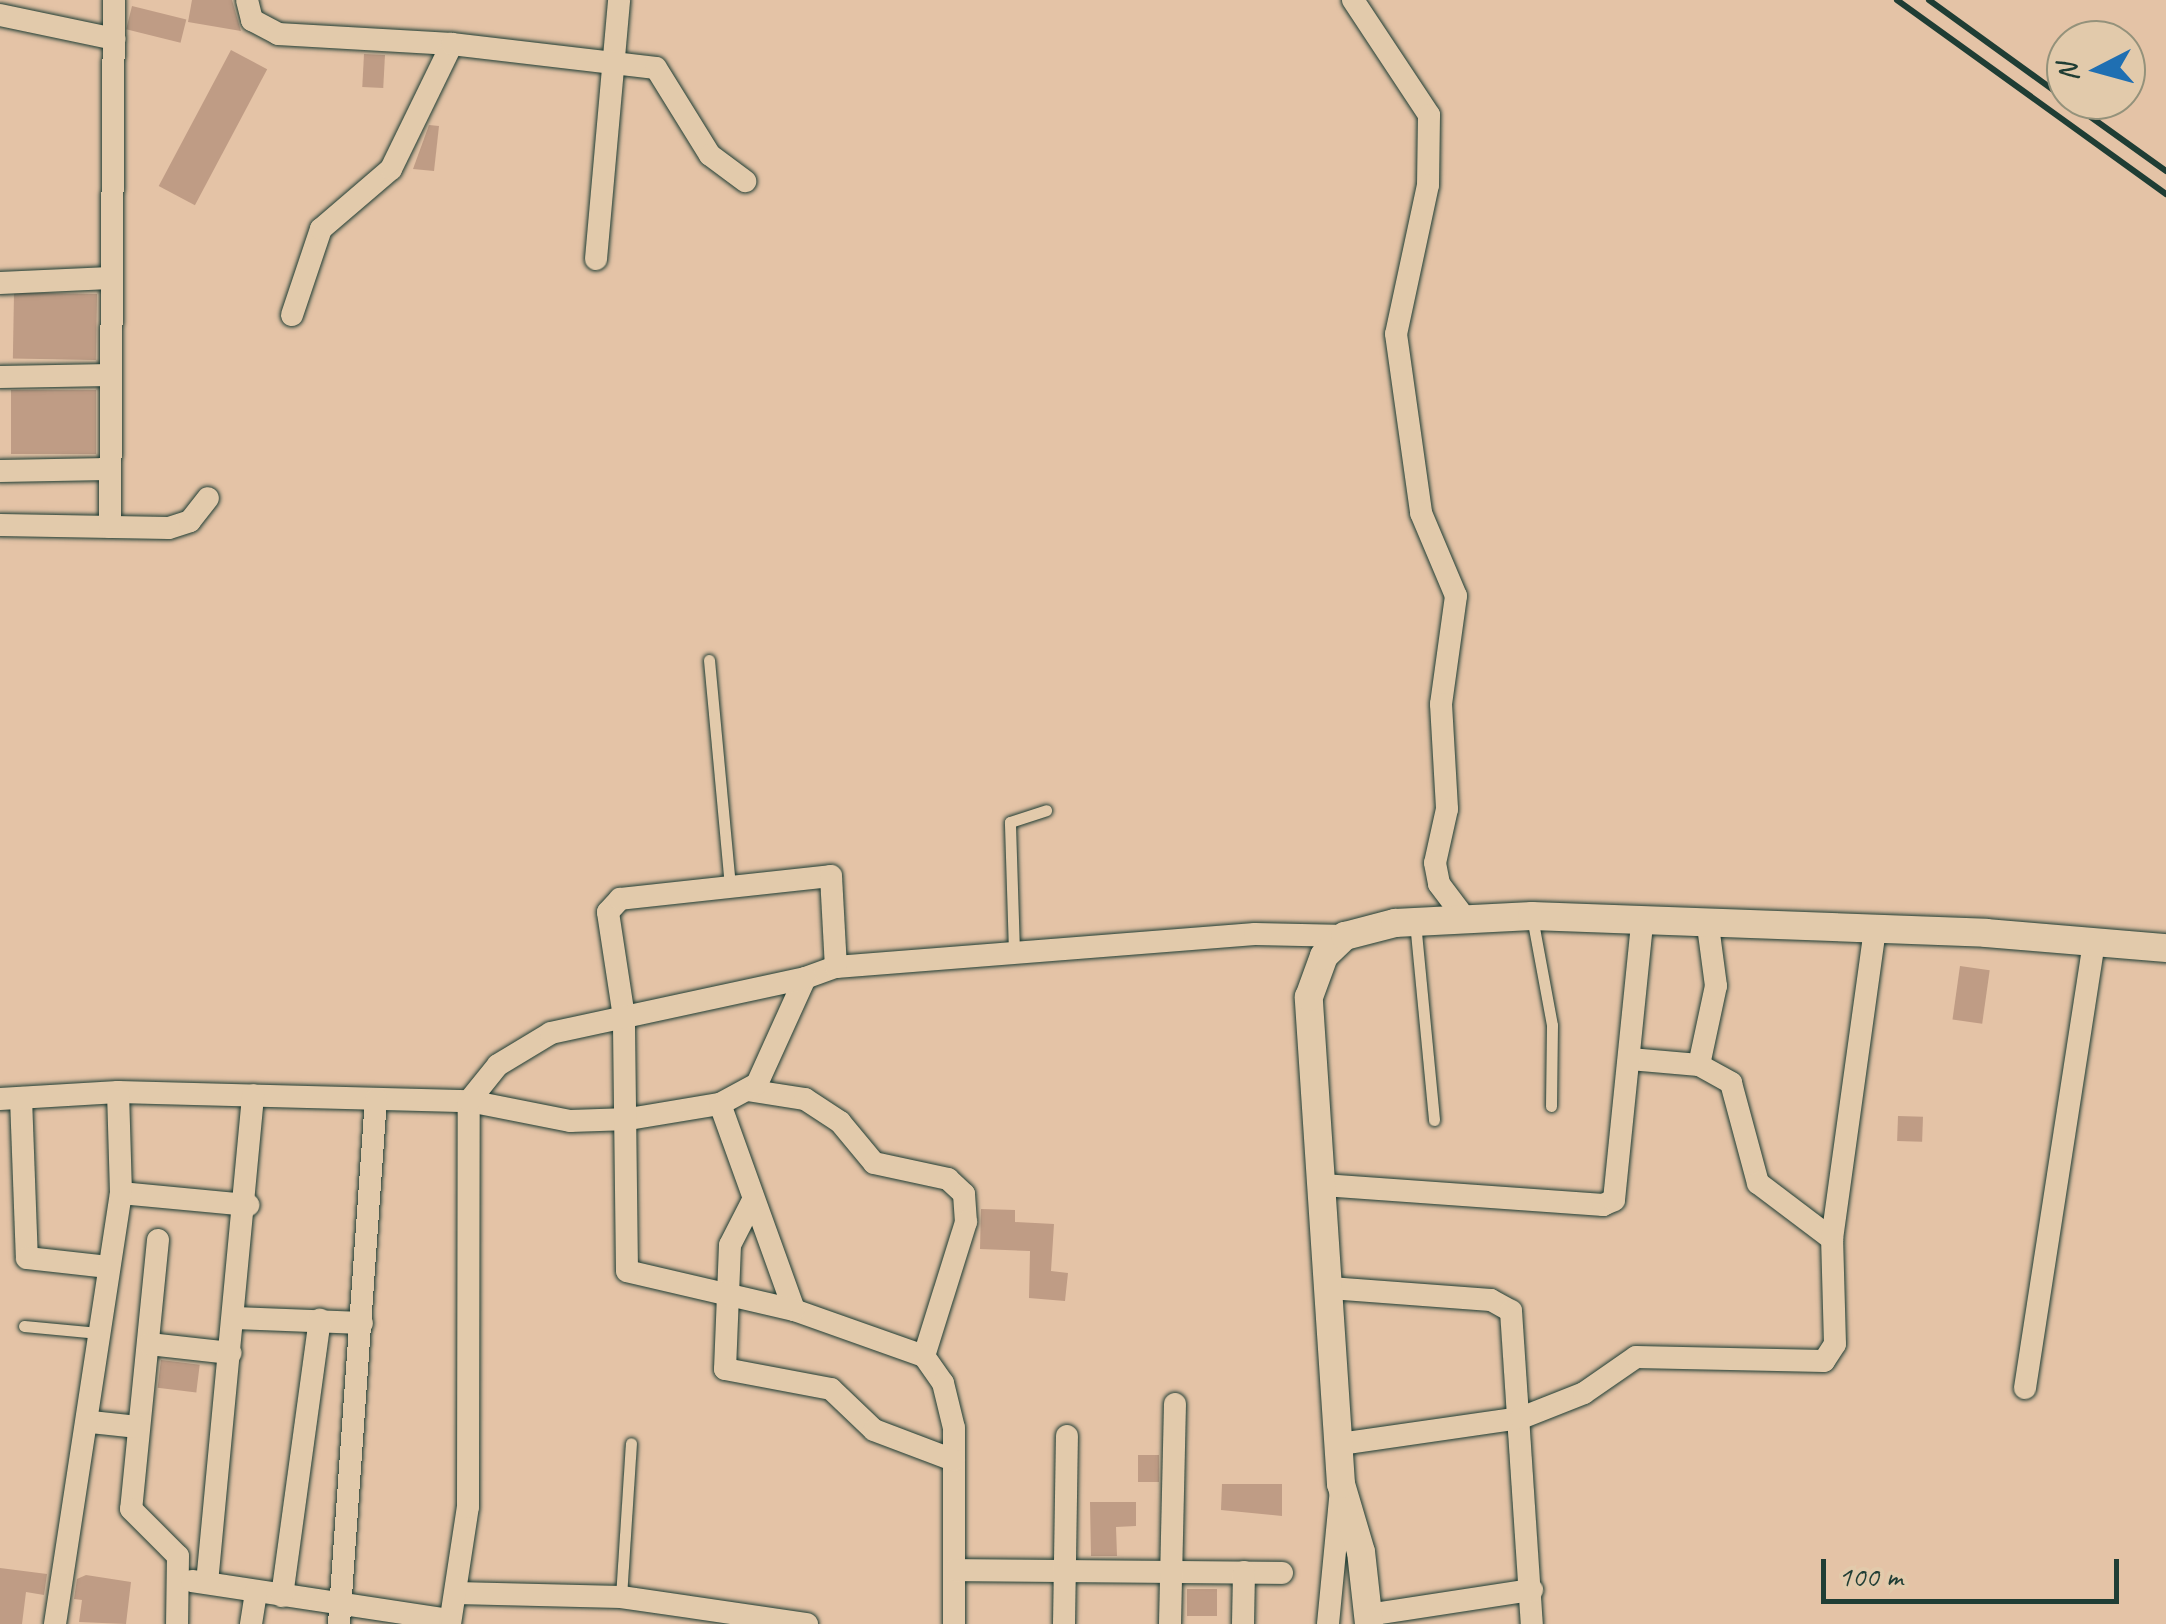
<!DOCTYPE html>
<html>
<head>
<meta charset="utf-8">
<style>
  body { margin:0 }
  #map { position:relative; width:2166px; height:1624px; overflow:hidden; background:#e4c3a6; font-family:Caveat,sans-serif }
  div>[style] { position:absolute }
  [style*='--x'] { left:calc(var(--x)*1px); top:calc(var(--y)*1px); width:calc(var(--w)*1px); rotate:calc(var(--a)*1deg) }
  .building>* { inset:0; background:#bf9c85; transform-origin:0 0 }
  .roads { filter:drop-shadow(0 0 2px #1f3d34) drop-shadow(0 0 2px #1f3d34) }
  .service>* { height:11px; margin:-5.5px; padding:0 5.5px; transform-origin:5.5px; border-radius:5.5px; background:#e2caab }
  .minor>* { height:22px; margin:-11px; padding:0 11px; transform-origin:11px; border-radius:11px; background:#e2caab }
  .tertiary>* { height:28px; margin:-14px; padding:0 14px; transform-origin:14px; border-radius:14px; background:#e2caab }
  .rail>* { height:6px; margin:-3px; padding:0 3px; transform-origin:3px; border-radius:3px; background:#1f3d34 }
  span { translate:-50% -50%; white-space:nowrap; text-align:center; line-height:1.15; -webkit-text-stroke:8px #e2caab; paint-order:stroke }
  .north { position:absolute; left:2046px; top:20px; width:100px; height:100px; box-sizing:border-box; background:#e2caab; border:2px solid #94927b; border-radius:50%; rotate:264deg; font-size:28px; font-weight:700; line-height:40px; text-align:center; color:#1f3d34 }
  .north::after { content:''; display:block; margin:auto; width:35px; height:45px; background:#1f6fb2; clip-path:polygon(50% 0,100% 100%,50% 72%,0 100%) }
  .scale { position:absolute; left:1821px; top:1559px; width:298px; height:45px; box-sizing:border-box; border:5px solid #1f3d34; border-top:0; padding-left:12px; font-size:30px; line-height:35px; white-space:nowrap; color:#1f3d34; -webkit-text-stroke:8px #e2caab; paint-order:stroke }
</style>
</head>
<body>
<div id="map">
  <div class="building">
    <div style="clip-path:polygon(192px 0,232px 0,241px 31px,188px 22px)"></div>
    <div style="left:132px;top:6px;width:56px;height:24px;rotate:14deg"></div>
    <div style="left:231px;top:50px;width:41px;height:154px;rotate:28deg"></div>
    <div style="left:364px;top:54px;width:21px;height:33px;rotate:3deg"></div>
    <div style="clip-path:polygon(429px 125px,439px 126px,434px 171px,413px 169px)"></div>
    <div style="left:97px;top:294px;width:66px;height:83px;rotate:91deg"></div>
    <div style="left:96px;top:390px;width:64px;height:85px;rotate:90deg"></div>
    <div style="left:1960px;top:966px;width:30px;height:54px;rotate:8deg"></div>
    <div style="left:1898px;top:1116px;width:25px;height:25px;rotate:2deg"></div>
    <div style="clip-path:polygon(981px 1209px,1015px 1210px,1015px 1222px,1054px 1224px,1051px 1271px,1068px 1273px,1065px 1301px,1029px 1298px,1030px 1251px,980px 1249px)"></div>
    <div style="left:161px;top:1360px;width:39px;height:28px;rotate:7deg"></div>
    <div style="left:1138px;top:1455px;width:21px;height:27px"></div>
    <div style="clip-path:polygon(1222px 1484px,1282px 1484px,1282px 1516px,1221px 1510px)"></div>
    <div style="clip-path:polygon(1090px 1502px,1136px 1502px,1136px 1526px,1116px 1527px,1117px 1556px,1091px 1556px)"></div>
    <div style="clip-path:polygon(0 1568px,47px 1574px,44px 1595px,26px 1592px,22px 1624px,0 1624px)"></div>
    <div style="clip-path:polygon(86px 1575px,131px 1582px,126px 1624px,79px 1622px,82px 1600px,74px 1599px,77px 1579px)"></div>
    <div style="left:1187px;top:1589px;width:30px;height:27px"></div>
  </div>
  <div class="roads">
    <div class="service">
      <div style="--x:709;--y:660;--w:226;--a:84.7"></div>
      <div style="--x:1532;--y:917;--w:110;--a:79.5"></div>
      <div style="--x:1552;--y:1025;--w:81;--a:90.7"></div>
      <div style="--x:1415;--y:922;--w:199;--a:84.5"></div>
      <div style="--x:1014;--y:952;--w:130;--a:-91.8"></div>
      <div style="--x:1010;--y:822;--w:38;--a:-18"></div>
      <div style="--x:24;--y:1326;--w:75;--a:5.3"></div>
      <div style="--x:621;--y:1597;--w:154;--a:-86.3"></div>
    </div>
    <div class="minor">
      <div style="--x:247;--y:0;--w:21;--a:76"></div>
      <div style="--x:252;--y:20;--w:30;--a:28"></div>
      <div style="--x:278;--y:34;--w:174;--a:3.3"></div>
      <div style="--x:1353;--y:0;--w:138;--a:56.5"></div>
      <div style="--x:1429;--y:115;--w:70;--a:90.8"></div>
      <div style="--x:1428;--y:185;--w:152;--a:102.1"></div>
      <div style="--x:1396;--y:334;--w:181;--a:82"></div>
      <div style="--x:1421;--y:513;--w:90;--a:67.1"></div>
      <div style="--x:1456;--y:596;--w:109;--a:97.9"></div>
      <div style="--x:1441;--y:704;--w:105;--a:86.7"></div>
      <div style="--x:1447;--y:809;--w:55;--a:102.5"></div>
      <div style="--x:1435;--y:863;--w:21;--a:79"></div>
      <div style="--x:1439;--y:884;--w:41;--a:52.9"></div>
      <div style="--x:0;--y:15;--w:117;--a:11.8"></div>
      <div style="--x:596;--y:259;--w:260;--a:-84.9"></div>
      <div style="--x:0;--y:283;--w:110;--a:-2.6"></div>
      <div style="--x:292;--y:315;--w:91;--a:-71.4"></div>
      <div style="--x:321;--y:229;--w:92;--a:-40.6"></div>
      <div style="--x:391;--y:169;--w:139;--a:-64"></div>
      <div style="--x:452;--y:44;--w:205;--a:6.7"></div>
      <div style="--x:656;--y:68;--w:102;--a:58.2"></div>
      <div style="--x:710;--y:155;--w:44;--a:36.6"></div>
      <div style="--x:0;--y:377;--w:110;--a:-1"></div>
      <div style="--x:0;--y:471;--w:108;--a:-1.1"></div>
      <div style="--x:0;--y:525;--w:169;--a:1"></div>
      <div style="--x:169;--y:528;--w:22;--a:-18"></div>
      <div style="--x:190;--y:521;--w:29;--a:-52"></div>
      <div style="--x:110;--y:527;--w:527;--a:-89.57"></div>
      <div style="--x:1630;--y:1059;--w:69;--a:5"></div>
      <div style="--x:1699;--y:1065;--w:37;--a:29"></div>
      <div style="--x:1731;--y:1083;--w:104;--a:74.9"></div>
      <div style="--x:1758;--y:1183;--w:93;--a:37.1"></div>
      <div style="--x:1699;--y:1065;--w:81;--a:-77.9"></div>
      <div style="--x:1716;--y:986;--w:61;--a:-97.6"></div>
      <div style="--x:747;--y:1090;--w:59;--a:8.8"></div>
      <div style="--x:805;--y:1099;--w:42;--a:33.3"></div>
      <div style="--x:840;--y:1122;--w:53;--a:50.3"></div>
      <div style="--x:874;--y:1163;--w:76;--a:12.2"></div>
      <div style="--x:948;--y:1179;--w:22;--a:43"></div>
      <div style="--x:964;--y:1194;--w:28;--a:86"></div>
      <div style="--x:966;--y:1222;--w:140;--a:107.4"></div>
      <div style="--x:21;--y:1098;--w:160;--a:87.9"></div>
      <div style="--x:27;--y:1258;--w:82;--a:6.3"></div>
      <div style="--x:0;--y:1099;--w:118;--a:-3.4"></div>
      <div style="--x:118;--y:1092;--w:351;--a:1.5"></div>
      <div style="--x:469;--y:1101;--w:103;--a:11.2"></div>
      <div style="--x:570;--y:1121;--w:59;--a:-1.9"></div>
      <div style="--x:629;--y:1119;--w:92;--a:-9.4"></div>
      <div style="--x:720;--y:1104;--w:42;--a:-28.4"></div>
      <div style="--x:757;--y:1084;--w:116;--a:-65.6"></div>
      <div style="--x:805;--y:978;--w:33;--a:-20"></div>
      <div style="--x:836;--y:967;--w:420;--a:-4.5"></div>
      <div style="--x:1255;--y:934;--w:90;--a:1.3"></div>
      <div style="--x:720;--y:1104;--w:219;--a:70.2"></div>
      <div style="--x:794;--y:1310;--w:138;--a:19.5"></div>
      <div style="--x:924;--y:1356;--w:33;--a:55"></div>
      <div style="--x:943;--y:1383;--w:46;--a:76.3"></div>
      <div style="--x:954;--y:1428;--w:196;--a:90"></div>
      <div style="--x:1323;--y:1185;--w:281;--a:4.1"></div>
      <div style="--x:1603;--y:1205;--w:12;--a:-24"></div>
      <div style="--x:1614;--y:1200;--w:279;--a:-84.2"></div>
      <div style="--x:121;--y:1193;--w:128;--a:5.4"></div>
      <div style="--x:752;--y:1202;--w:48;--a:117.1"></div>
      <div style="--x:730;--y:1245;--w:124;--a:92.3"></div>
      <div style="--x:725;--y:1369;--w:108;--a:10.7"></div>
      <div style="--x:831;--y:1389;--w:59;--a:43.6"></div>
      <div style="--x:874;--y:1430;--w:85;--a:20.8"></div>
      <div style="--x:158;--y:1240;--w:270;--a:95.7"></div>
      <div style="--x:131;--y:1509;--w:66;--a:45"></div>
      <div style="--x:178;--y:1556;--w:68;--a:90.8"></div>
      <div style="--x:1330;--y:1288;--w:161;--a:4.3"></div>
      <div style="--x:1491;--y:1300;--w:23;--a:29"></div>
      <div style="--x:1511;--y:1311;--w:314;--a:86.2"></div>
      <div style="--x:794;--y:1310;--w:171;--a:-166.9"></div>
      <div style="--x:627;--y:1271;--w:254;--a:-90.7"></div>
      <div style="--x:624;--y:1017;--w:106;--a:-98.7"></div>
      <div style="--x:608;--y:912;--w:18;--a:-47"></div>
      <div style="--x:620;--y:899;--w:212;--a:-6.2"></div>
      <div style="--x:831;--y:876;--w:91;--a:86.9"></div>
      <div style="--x:235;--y:1318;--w:127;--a:2.3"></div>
      <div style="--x:149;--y:1344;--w:82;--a:6.3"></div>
      <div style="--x:2025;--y:1388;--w:451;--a:-81.2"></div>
      <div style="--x:91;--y:1422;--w:47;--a:6.1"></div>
      <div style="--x:1340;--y:1444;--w:183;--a:-8.2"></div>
      <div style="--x:1521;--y:1418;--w:68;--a:-21.6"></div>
      <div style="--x:1584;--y:1393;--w:63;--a:-34.7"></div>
      <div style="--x:1636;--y:1357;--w:188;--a:1.2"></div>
      <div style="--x:1824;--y:1361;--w:20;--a:-57"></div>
      <div style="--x:1835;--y:1344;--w:105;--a:-91.6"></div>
      <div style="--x:1832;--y:1239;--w:311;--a:-82.1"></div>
      <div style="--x:955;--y:1570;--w:327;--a:0.5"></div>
      <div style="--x:192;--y:1581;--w:261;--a:8.6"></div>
      <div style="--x:207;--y:1583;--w:490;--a:-84.6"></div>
      <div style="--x:456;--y:1593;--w:165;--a:1.4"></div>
      <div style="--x:621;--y:1597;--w:188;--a:8.3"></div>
      <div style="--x:282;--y:1596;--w:279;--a:-82.2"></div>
      <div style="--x:1368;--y:1615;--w:166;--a:-8.7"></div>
      <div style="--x:55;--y:1624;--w:436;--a:-81.3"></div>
      <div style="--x:121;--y:1193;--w:101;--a:-91.7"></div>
      <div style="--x:251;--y:1624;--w:33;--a:-81"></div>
      <div style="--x:339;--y:1624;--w:526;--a:-85.97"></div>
      <div style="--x:450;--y:1624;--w:118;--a:-81.3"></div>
      <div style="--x:468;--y:1507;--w:406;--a:-89.9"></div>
      <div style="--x:469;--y:1101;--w:46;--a:-51.1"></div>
      <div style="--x:498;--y:1065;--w:62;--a:-31.1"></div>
      <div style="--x:551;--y:1033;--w:260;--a:-12.2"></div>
      <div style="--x:1064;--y:1624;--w:188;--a:-89.1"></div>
      <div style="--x:1170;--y:1624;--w:220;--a:-88.7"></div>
      <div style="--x:1243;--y:1624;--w:52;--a:-88.9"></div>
      <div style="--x:1328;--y:1624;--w:137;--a:-84.5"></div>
    </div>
    <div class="tertiary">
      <div style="--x:1369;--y:1624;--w:72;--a:-96.3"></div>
      <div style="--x:1361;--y:1552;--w:71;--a:-106.4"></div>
      <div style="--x:1341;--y:1484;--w:488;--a:-93.8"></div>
      <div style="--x:1309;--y:997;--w:44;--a:-69.9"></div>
      <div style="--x:1324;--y:956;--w:29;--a:-44"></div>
      <div style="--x:1345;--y:936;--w:52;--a:-14.6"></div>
      <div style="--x:1395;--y:923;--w:137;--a:-2.9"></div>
      <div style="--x:1532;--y:916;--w:454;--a:2.1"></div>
      <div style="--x:1986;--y:933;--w:181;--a:4.8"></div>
    </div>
  </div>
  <div class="rail">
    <div style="--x:1897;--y:0;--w:332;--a:35.8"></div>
    <div style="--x:1929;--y:0;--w:169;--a:35.9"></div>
    <div style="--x:2067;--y:100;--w:122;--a:35.6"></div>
  </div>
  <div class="north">N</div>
  <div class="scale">100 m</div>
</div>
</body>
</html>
